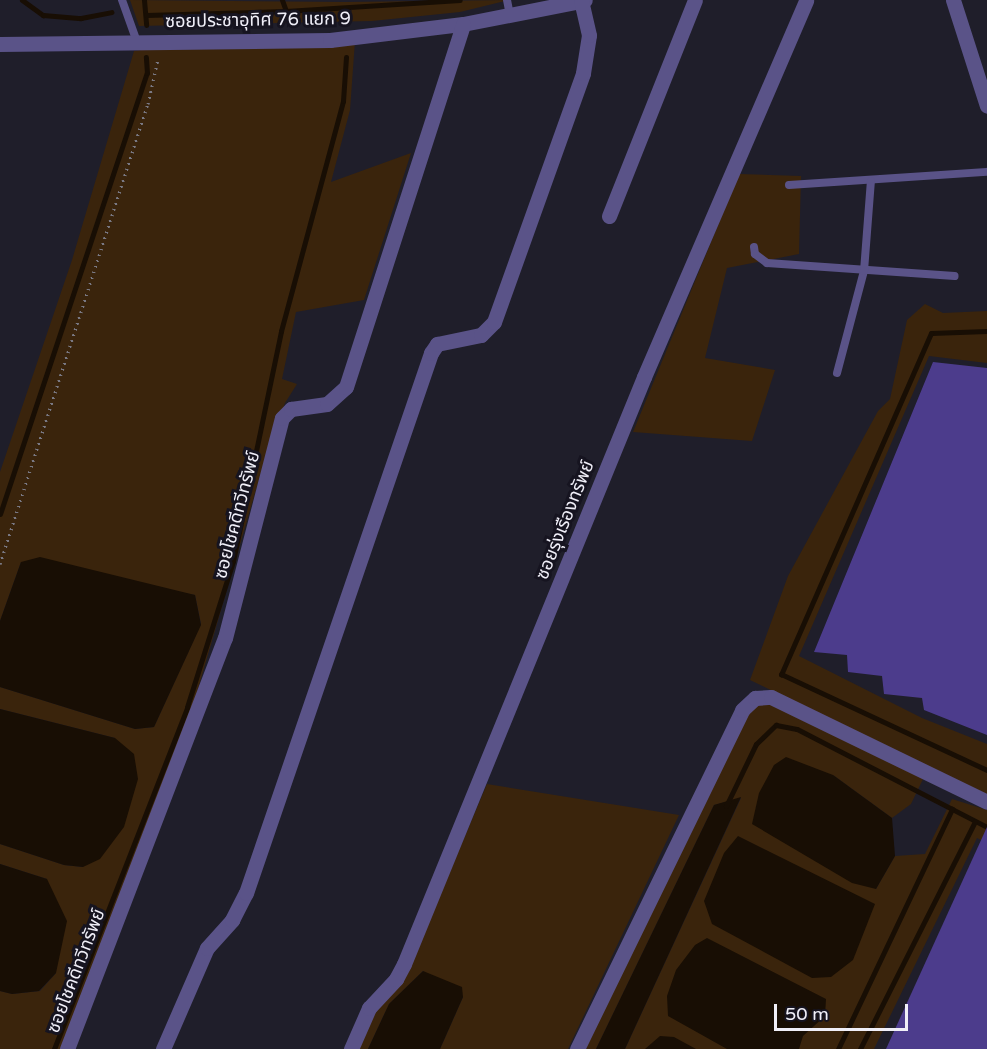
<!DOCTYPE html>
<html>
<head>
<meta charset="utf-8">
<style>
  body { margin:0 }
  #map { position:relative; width:987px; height:1049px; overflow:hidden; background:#1f1e2a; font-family:"Varela Round","Noto Sans Thai",sans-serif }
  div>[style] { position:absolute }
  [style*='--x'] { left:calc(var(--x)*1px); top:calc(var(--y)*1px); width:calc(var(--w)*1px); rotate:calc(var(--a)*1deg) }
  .green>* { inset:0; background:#3a240c }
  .water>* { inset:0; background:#180e04 }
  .stream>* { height:5px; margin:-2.5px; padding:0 2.5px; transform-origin:2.5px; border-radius:2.5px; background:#180e04 }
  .building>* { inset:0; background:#4c3c8c }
  .path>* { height:3px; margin-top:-1.5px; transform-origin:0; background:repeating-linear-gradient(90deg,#7a7984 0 1.5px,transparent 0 6px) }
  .service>* { height:8px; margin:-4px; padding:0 4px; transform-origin:4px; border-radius:4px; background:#5a5388 }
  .minor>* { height:15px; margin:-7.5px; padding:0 7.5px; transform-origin:7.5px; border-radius:7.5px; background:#5a5388 }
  span { translate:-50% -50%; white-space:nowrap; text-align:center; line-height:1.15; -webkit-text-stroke:6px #161420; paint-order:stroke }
  .street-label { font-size:18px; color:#f0eff8 }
  .scale { position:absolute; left:774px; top:1004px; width:134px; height:27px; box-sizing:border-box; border:3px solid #f0eff8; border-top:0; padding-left:8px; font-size:18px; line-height:21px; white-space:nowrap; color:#f0eff8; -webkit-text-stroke:4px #161420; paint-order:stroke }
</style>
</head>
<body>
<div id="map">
  <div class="green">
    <div style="clip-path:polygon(130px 0,345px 2px,509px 0,460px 12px,372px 21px,139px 26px)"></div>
    <div style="clip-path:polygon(355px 41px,350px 110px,331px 182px,411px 153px,364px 300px,296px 312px,282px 379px,297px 384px,285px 403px,269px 445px,195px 699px,65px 1049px,0 1049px,0 991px,12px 994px,40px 991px,56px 973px,47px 879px,0 864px,0 844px,64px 865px,83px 867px,115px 738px,0 709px,0 687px,135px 729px,154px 727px,201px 624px,195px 595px,21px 562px,0 621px,0 472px,72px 260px,134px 51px,171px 46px)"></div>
    <div style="clip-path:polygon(739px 174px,801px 176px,799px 254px,727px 268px,705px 358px,775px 370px,752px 441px,633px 432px)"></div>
    <div style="clip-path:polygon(925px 304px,943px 313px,987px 311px,987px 363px,929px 356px,799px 656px,922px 718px,987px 744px,987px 796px,750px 680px,788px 576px,878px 411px,890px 399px,907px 320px)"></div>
    <div style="clip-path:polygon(772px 703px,924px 777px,911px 804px,892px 818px,833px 775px,876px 889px,895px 856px,925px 854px,952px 799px,987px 810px,987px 843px,977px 838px,874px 1049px,625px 1049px,741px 798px,714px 805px,596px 1049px,581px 1049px,745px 713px,756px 704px)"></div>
    <div style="clip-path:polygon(487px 784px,679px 815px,568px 1049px,440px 1049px,463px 997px,423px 971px,389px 1004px,368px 1049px,355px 1049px,375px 1005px,410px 966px)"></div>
  </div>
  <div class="water">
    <div style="clip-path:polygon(40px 557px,195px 595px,201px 625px,154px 727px,135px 729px,0 687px,0 621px,21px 562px)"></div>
    <div style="clip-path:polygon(0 709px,115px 738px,134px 754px,138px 779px,124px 827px,100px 859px,83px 867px,64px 865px,0 844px)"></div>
    <div style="clip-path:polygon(786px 757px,833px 775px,892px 818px,895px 856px,876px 889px,852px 883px,752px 824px,759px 793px,774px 765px)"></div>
    <div style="clip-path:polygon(741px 797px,625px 1049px,596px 1049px,714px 805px)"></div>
    <div style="clip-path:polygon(738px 836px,875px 904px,853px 960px,831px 977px,812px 978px,712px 924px,704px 901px,724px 853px)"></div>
    <div style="clip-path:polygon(0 864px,47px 879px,67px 921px,56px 973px,39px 991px,12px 994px,0 991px)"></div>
    <div style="clip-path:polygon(707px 938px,826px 999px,825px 1016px,803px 1036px,799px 1049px,727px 1049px,668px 1016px,667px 996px,676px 970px,695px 945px)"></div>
    <div style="clip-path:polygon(423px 971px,462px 987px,463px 997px,440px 1049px,368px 1049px,389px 1004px)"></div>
    <div style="clip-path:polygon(660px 1036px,674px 1037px,696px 1049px,645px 1049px)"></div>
  </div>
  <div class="stream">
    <div style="--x:22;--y:0;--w:26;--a:36"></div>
    <div style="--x:43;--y:15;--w:38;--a:5"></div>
    <div style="--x:81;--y:18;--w:31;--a:-11"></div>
    <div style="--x:144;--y:0;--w:25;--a:85"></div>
    <div style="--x:282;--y:0;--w:12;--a:70"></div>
    <div style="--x:146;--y:15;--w:140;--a:-1.6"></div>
    <div style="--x:286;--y:11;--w:174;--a:-3.6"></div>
    <div style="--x:987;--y:331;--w:56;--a:178"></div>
    <div style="--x:931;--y:333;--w:373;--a:113.7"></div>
    <div style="--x:781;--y:674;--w:227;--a:25"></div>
    <div style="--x:0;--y:514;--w:465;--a:-71.6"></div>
    <div style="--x:147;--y:73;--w:16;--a:-94"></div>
    <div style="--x:726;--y:806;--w:69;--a:-64.2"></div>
    <div style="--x:756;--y:744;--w:28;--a:-44"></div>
    <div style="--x:776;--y:725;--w:21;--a:11"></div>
    <div style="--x:797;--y:729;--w:214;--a:27.3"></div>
    <div style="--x:54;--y:1049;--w:367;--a:-68.7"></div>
    <div style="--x:187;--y:707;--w:153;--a:-72.5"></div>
    <div style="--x:233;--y:561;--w:235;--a:-78.2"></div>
    <div style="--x:281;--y:331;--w:238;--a:-74.9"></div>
    <div style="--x:343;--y:101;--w:44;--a:-86.1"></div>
    <div style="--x:838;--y:1049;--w:266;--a:-64.6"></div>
    <div style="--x:860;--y:1049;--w:255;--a:-63.2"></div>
  </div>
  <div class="building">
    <div style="clip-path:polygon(933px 362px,987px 368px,987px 735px,924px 710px,922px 698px,884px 694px,882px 676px,848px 672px,847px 655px,814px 652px)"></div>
    <div style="clip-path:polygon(987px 827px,987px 1049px,886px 1049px)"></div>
  </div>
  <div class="path">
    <div style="--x:0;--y:564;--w:483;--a:-72.2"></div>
    <div style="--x:148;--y:104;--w:46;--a:-77.5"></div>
  </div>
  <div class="service">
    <div style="--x:122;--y:0;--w:45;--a:70.3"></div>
    <div style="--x:507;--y:0;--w:15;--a:79"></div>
    <div style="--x:789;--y:185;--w:198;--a:-3.8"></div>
    <div style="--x:754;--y:247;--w:7;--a:82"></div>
    <div style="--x:755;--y:254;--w:15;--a:37"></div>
    <div style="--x:767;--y:263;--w:188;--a:4"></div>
    <div style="--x:837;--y:373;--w:106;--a:-75.2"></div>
    <div style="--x:864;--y:271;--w:90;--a:-85.6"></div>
  </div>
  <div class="minor">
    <div style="--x:953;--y:0;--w:111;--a:72.2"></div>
    <div style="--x:0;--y:44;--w:330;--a:-0.7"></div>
    <div style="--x:330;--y:40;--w:134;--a:-6.9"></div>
    <div style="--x:463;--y:24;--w:124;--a:-11.1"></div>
    <div style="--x:609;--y:216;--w:232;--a:-68.3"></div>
    <div style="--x:67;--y:1049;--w:440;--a:-69"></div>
    <div style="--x:225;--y:638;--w:227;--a:-75.5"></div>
    <div style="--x:282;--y:418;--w:13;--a:-45"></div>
    <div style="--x:291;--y:409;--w:36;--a:-8"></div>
    <div style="--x:327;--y:404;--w:25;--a:-42"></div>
    <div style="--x:346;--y:387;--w:381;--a:-72.1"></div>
    <div style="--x:163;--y:1049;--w:110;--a:-66.5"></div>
    <div style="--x:207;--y:948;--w:38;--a:-48"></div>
    <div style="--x:232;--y:920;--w:30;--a:-63"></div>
    <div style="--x:246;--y:893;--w:571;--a:-71.09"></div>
    <div style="--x:431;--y:353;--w:11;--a:-56"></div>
    <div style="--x:437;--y:344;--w:45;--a:-11.6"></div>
    <div style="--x:481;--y:335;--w:18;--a:-45"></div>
    <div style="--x:494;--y:322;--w:264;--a:-70.3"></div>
    <div style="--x:583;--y:73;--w:38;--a:-81"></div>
    <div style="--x:589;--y:35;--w:35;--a:-103"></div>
    <div style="--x:351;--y:1049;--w:45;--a:-66.3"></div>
    <div style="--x:369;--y:1008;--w:40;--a:-47"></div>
    <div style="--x:396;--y:979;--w:17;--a:-62"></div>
    <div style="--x:404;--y:964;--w:634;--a:-67.76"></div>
    <div style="--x:644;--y:377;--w:410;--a:-66.7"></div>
    <div style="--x:577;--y:1049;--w:377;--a:-64"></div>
    <div style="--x:742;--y:710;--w:18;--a:-43"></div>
    <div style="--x:755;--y:698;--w:16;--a:-4"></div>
    <div style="--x:771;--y:697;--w:240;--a:25.9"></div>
  </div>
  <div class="street-label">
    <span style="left:258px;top:20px;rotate:-1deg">ซอยประชาอุทิศ 76 แยก 9</span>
    <span style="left:237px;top:515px;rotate:-75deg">ซอยโชคดีทวีทรัพย์</span>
    <span style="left:565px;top:520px;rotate:-68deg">ซอยรุ่งเรืองทรัพย์</span>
    <span style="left:76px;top:971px;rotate:-69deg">ซอยโชคดีทวีทรัพย์</span>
  </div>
  <div class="scale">50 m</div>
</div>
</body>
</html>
